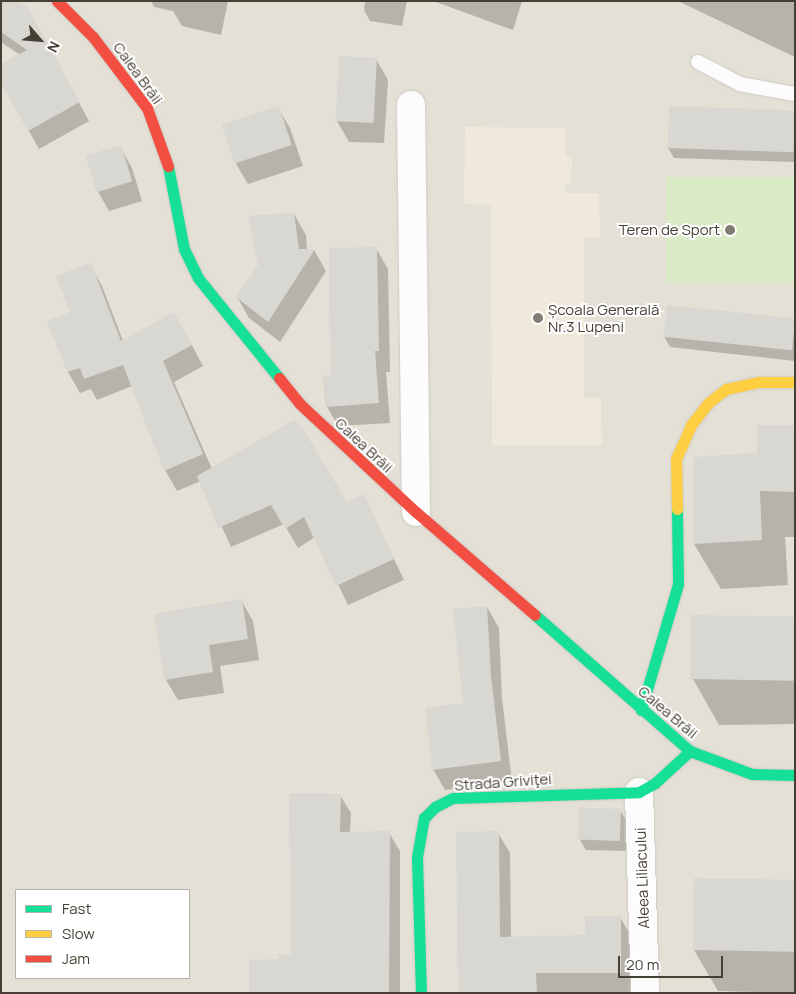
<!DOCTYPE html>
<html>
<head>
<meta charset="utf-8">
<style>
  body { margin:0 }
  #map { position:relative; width:796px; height:994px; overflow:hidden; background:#f0eee8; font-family:Manrope,sans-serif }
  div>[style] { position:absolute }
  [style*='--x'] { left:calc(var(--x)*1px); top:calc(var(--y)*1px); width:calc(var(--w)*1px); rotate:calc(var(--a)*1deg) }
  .residential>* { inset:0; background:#e4e0d5 }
  .education>* { inset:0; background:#eee9da }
  .green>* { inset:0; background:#dcebc7; transform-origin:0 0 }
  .shadow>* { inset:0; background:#0003 }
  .building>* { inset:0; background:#d9d7d1; transform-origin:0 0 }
  .roads { filter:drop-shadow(0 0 1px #cecbc6) drop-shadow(0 0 1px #cecbc6) }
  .lane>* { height:14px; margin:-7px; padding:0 7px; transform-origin:7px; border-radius:7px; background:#fdfcfc }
  .street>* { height:28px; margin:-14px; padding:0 14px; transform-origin:14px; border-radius:14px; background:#fdfcfc }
  .fast>* { height:11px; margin:-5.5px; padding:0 5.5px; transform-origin:5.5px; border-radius:5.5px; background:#16e098 }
  .slow>* { height:11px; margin:-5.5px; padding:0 5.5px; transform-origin:5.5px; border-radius:5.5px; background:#ffcf43 }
  .jam>* { height:11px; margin:-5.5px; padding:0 5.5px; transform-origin:5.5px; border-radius:5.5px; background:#f24e42 }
  .dots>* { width:14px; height:14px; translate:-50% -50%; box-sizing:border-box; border:2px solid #fff; border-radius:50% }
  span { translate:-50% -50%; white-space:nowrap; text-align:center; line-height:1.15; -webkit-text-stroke:4px #fff; paint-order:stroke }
  .street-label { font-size:15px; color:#463f34 }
  .poi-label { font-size:15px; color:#463f34 }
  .right { translate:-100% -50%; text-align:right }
  .left { translate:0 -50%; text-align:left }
  .frame { position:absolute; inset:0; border:2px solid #463f34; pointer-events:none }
  .legend { position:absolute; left:15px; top:889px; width:175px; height:90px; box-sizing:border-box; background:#fff; border:1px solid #b5b2ae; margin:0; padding:6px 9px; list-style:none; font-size:15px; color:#463f34 }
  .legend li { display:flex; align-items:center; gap:10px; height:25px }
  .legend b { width:25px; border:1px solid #b5b2ae }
  .north { position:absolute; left:15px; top:15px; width:50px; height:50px; -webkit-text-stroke:4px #fff; paint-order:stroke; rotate:117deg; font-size:14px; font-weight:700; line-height:20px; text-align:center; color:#463f34 }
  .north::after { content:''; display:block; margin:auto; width:18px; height:22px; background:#463f34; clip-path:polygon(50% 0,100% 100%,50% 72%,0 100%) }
  .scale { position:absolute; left:618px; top:956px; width:105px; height:22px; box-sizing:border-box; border:2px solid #463f34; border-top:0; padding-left:6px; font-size:15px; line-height:18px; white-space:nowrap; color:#463f34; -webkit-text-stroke:4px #fff; paint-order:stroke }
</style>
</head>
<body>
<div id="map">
  <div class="residential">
    <div style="clip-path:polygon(evenodd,1px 1px,795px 1px,795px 993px,1px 993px,1px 1px,16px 890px,189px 890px,189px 978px,16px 978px,16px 890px)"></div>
  </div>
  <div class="education">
    <div style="clip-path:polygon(465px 127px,566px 128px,566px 157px,572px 157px,571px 184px,565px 184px,565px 193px,599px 193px,600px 238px,584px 238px,584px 398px,601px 398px,602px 445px,492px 446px,491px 205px,464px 204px)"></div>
  </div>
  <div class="green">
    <div style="left:666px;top:177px;width:129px;height:106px"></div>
  </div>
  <div class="shadow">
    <div style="clip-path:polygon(1px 1px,38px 28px,89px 121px,39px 149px,1px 80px,20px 55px,1px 42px)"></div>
    <div style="clip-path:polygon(151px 1px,228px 1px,221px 35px,182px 26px,173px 11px,154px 7px)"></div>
    <div style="clip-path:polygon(365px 1px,407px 1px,402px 26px,370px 21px,364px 10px)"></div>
    <div style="clip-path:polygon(433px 1px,522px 1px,513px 30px)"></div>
    <div style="clip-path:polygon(678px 1px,795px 1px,795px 57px)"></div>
    <div style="clip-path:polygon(376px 59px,388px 80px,384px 143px,349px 142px,337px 121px)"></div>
    <div style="clip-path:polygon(278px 108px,290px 128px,303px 166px,248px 184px,236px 164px)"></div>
    <div style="clip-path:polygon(795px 111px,795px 162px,674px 158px,668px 148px)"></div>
    <div style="clip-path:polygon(120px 147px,132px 168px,142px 201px,109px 211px,97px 190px)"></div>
    <div style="clip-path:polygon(294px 214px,306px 235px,307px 250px,314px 250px,326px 271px,280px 342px,249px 318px,237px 297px)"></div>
    <div style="clip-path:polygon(376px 248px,388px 269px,390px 372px,386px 372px,390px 423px,338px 426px,326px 405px,323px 377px,331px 377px)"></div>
    <div style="clip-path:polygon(90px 265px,102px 286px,123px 341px,186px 334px,203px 366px,174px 382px,212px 469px,347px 503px,364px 496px,404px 580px,348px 605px,315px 537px,298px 548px,284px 524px,231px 547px,201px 481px,177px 491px,165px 470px,132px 386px,97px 400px,91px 389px,80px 393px,68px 372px,49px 321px,71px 313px)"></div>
    <div style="clip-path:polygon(795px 320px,795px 361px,670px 347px,664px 336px)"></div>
    <div style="clip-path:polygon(795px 426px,795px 537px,785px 537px,788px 585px,721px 589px,694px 544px,695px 458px,759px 454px)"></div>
    <div style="clip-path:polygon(241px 600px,253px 621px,259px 660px,220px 666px,224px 693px,178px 700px,166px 680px)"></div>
    <div style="clip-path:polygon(487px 607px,499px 628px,502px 698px,512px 782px,445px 790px,433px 769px,464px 704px)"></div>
    <div style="clip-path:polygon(692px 616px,795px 617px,795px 724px,719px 725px,693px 679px)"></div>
    <div style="clip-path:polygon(340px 795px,351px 813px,350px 833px,389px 833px,400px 851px,400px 993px,251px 993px,280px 960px,292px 955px)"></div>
    <div style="clip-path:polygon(620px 810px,626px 820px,626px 851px,586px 850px,580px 840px)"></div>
    <div style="clip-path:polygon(458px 833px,498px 833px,510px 853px,511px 938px,586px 936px,620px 917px,632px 938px,632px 993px,458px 993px)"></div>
    <div style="clip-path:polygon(795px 881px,795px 993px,718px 991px,694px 950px)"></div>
  </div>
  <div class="building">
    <div style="clip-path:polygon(1px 1px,19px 1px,28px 8px,80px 102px,28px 131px,1px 83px,1px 64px,27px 50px,1px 32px)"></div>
    <div style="left:339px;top:56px;width:38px;height:65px;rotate:3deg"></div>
    <div style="left:279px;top:106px;width:41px;height:60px;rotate:72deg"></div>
    <div style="left:669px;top:106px;width:126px;height:42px;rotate:2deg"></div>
    <div style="left:121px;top:145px;width:38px;height:37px;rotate:73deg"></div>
    <div style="clip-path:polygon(294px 213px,299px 249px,315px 249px,268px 322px,236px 297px,258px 265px,248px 216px)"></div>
    <div style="clip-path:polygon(377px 247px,379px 351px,375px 351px,379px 403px,327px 407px,322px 376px,330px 375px,329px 248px)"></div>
    <div style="clip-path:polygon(91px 263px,121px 341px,174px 312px,192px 345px,163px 361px,203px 454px,164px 471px,123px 365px,84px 379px,80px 368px,67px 372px,47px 321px,70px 312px,56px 276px)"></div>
    <div style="left:667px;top:305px;width:129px;height:32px;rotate:6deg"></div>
    <div style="clip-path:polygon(294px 420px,302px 427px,347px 502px,364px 494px,394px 559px,336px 586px,304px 517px,285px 529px,271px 505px,218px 528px,197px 476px)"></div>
    <div style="clip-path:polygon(757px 425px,795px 425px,795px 492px,760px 491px,762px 540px,693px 544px,694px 457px,757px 453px)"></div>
    <div style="clip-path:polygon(242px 599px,248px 639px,209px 645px,213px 672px,164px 680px,154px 614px)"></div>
    <div style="clip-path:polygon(487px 606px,491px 676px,501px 761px,432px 770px,425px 708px,463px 703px,453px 609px)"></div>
    <div style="left:691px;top:615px;width:104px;height:64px;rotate:1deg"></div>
    <div style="clip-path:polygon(289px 793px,341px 794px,340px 832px,390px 831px,389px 993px,249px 993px,249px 960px,279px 959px,279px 954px,291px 954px)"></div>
    <div style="left:621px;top:809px;width:32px;height:42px;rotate:92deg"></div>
    <div style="clip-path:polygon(499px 831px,500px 937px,585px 935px,585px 916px,621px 916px,621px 973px,536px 973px,537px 993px,458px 993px,456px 832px)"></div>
    <div style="left:694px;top:878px;width:101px;height:72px;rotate:1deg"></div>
  </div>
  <div class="roads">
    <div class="lane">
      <div style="--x:698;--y:62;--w:47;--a:27.6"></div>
      <div style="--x:740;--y:84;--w:56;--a:10.3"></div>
    </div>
    <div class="street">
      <div style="--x:411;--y:105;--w:407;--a:89.3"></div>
      <div style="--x:639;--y:792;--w:201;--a:88.3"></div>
    </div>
    <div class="fast">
      <div style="--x:168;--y:166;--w:85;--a:79.1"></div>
      <div style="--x:184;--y:249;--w:32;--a:64"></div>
      <div style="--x:198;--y:278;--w:129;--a:51"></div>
      <div style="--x:535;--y:615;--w:206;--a:41.3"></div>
      <div style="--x:690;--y:751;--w:66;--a:20.4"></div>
      <div style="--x:752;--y:774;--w:43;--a:1.3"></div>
      <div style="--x:641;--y:710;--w:131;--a:-73.6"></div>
      <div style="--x:678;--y:584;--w:75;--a:-90.8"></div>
      <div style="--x:421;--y:993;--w:136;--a:-91.7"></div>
      <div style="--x:417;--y:857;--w:40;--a:-80"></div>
      <div style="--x:424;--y:818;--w:16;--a:-45"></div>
      <div style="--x:435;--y:807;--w:20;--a:-27"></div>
      <div style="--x:453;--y:798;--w:186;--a:-1.8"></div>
      <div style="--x:639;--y:792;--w:18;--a:-29"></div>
      <div style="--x:655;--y:783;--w:47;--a:-42.4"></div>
    </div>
    <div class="slow">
      <div style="--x:677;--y:509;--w:50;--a:-91.1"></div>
      <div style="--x:676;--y:459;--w:37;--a:-66"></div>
      <div style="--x:691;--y:425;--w:28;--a:-52"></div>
      <div style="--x:708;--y:403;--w:23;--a:-38"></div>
      <div style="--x:726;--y:389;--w:35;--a:-12"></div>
      <div style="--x:760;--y:382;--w:35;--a:0"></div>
    </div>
    <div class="jam">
      <div style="--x:57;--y:1;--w:51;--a:45"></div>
      <div style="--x:93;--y:37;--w:89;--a:52.7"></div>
      <div style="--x:147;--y:108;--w:62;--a:70.1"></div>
      <div style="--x:279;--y:378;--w:33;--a:51"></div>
      <div style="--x:300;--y:404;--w:158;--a:43"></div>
      <div style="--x:416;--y:512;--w:157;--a:40.9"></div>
    </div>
  </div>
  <div class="dots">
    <div style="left:730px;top:230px;background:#827c73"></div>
    <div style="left:538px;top:318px;background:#827c73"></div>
  </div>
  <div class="street-label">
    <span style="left:138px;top:73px;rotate:54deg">Calea Brăii</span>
    <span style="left:364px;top:445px;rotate:43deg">Calea Brăii</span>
    <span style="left:668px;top:712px;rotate:40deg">Calea Brăii</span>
    <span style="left:503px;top:782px;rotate:-4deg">Strada Griviţei</span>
    <span style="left:642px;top:878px;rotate:-92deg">Aleea Liliacului</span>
  </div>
  <div class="poi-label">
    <span class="right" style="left:720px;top:230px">Teren de Sport</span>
    <span class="left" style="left:548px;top:318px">Școala Generală<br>Nr.3 Lupeni</span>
  </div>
  <div class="frame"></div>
  <ul class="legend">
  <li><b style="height:6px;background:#16e098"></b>Fast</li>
  <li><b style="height:6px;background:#ffcf43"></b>Slow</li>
  <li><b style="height:6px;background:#f24e42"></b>Jam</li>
  </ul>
  <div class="north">N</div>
  <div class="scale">20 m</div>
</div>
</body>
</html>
